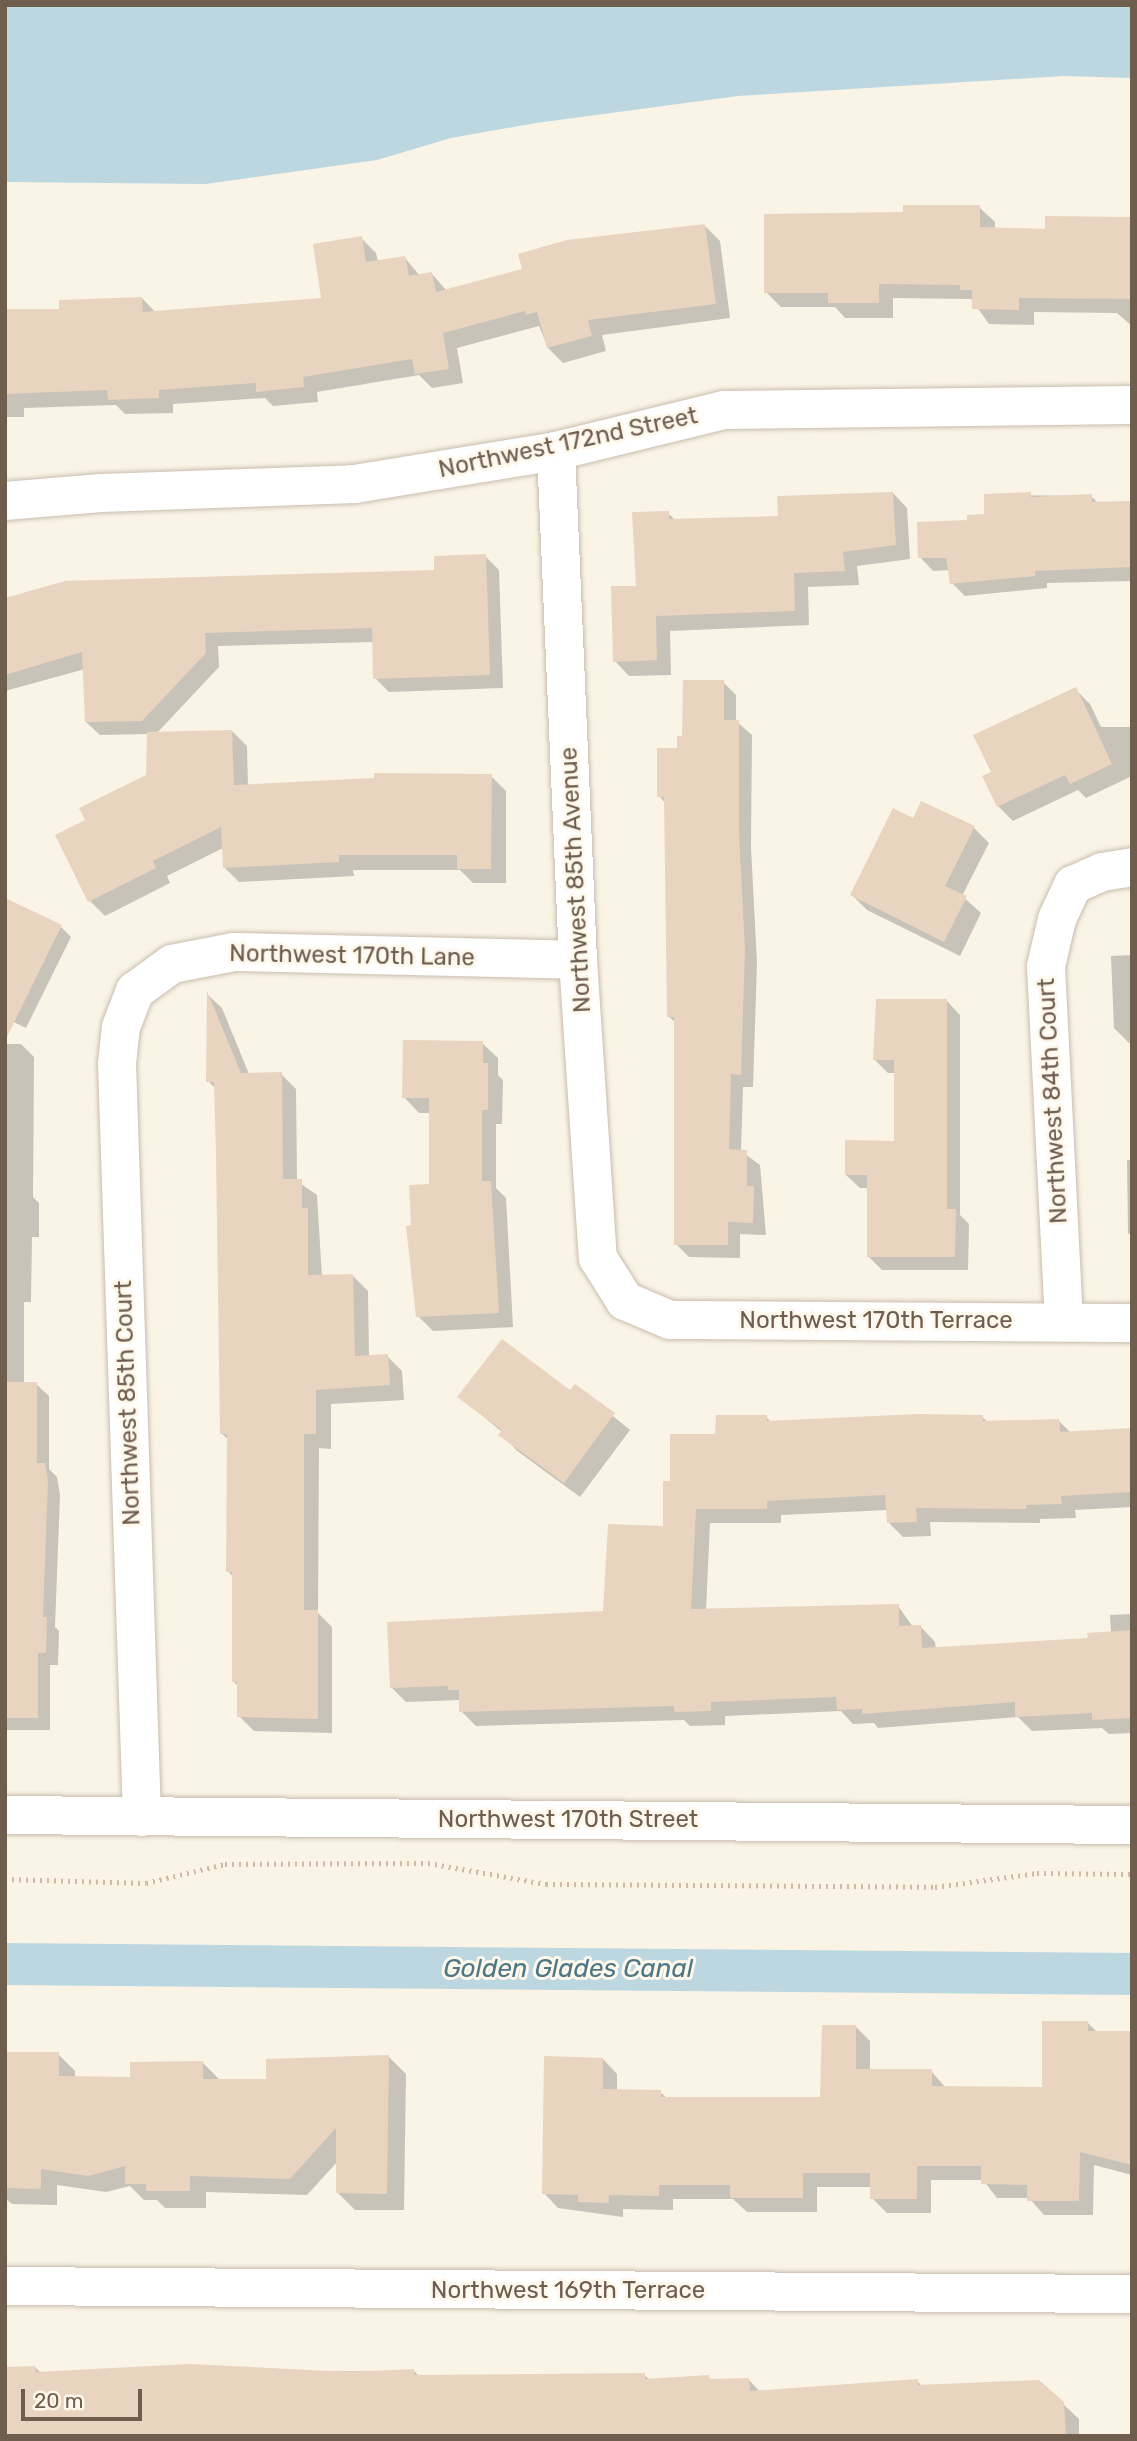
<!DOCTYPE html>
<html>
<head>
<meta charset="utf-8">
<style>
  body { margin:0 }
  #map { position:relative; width:1137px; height:2441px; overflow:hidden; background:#f9f4e6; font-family:Rubik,sans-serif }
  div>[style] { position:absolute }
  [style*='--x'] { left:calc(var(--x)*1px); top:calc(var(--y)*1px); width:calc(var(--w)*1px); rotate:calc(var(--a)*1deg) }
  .water>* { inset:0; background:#bdd7e0 }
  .shadow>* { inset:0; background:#0003 }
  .canal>* { height:42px; margin:-21px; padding:0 21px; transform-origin:21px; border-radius:21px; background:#bdd7e0 }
  .building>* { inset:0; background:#e9d4bf }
  .path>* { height:4.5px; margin-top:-2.25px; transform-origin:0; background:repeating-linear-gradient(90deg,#d0baa4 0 2px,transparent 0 7px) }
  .roads { filter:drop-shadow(0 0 2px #c9bcad) drop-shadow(0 0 2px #c9bcad) }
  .minor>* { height:38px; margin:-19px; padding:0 19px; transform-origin:19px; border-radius:19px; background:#fff }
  span { translate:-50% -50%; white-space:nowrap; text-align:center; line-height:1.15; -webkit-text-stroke:6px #fdf8eb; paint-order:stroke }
  .street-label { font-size:24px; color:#6f5d4e }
  .water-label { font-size:26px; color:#4e7786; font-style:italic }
  .frame { position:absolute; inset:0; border:7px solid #6f5d4e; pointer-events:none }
  .scale { position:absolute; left:21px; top:2389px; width:121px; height:32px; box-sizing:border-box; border:4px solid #6f5d4e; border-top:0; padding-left:9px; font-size:21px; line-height:24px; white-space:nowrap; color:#6f5d4e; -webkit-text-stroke:5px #fdf8eb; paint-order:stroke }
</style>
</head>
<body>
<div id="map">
  <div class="water">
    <div style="clip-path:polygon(5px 5px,1132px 5px,1132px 78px,1064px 76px,738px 96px,536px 123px,451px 138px,377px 160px,205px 184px,5px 182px)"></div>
  </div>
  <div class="shadow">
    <div style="clip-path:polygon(979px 207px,995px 222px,995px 229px,1046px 230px,1132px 218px,1132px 326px,1117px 313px,1034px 312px,1034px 325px,989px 324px,971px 299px,893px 298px,893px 318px,845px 318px,835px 307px,781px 307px,766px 292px,905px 214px)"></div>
    <div style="clip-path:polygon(705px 226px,720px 241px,730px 318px,602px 335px,606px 351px,563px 363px,548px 348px,539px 326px,457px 348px,463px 383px,432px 388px,419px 375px,317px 392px,318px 402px,273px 406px,265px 398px,173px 404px,173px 413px,125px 414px,116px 405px,24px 408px,24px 417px,5px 417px,5px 311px,61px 311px,142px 298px,156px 313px,323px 300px,361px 238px,376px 253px,378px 262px,405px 258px,420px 276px,432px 274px,447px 291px)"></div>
    <div style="clip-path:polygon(893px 493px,907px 508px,910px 559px,857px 566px,859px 585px,808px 587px,809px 625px,670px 631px,671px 675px,629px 676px,615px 661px,637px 587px,668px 513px,675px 520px,780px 517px)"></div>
    <div style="clip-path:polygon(986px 495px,1091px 496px,1098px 503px,1132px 501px,1132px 581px,1047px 583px,1047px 588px,965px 596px,952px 583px,950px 570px,933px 571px,920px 557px,969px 522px,986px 516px)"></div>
    <div style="clip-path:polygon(485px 556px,499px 570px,503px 688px,389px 692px,375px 678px,374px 642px,218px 646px,219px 667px,156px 734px,232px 731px,247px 746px,248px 786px,491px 776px,506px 791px,506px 883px,473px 883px,460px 870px,353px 870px,354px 876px,239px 882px,224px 867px,223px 848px,167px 876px,170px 883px,105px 916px,90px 901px,57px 836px,88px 821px,148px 776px,149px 734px,100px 735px,86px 722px,85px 669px,5px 691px,5px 600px,436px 572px)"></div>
    <div style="clip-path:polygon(723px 682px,736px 695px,736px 721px,752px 735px,751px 847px,757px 963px,753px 1087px,743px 1087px,741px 1151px,760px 1165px,766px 1235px,740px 1234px,740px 1258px,689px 1257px,676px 1244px,676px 1023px,668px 1016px,666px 804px,659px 796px,684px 738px)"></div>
    <div style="clip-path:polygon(1075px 689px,1090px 704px,1101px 727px,1132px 727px,1132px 776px,1086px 798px,1078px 790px,1013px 821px,998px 806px,993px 773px)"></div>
    <div style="clip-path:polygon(974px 828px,989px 843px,962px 896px,981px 913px,960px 956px,867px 910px,852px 895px)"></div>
    <div style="clip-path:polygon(61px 927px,71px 937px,26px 1028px,5px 1018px)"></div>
    <div style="clip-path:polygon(1132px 955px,1132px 1043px,1129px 1043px,1114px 1028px,1111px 956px)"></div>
    <div style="clip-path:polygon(209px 996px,222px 1008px,249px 1074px,281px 1074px,296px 1089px,297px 1181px,317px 1195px,322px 1277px,353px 1276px,368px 1291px,369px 1357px,387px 1356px,402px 1371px,404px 1400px,331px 1404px,331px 1449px,319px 1448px,318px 1613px,332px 1627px,332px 1733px,254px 1731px,239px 1716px,239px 1687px,234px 1682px,234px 1578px,228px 1571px,229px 1440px,221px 1433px,218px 1154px,216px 1089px,208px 1081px)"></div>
    <div style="clip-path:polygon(947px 1001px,960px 1015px,960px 1215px,969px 1224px,968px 1270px,882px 1270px,868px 1256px,868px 1188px,860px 1188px,846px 1175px,896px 1143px,896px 1073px,888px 1073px,875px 1060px)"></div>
    <div style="clip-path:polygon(482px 1043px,498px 1058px,498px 1075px,503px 1080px,502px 1124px,496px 1124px,496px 1188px,506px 1198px,513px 1327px,433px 1331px,418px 1316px,413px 1227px,431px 1186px,431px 1113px,419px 1113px,404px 1097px)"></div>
    <div style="clip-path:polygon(5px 1044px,21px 1044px,34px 1057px,33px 1197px,39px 1203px,39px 1237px,32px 1237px,31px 1302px,24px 1302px,24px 1384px,36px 1384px,49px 1396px,49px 1469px,57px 1477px,60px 1495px,55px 1627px,59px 1631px,58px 1665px,50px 1665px,50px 1730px,5px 1730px)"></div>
    <div style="clip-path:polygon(1127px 1160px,1132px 1160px,1132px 1236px,1128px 1233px)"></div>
    <div style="clip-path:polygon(576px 1386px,630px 1430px,580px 1497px,516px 1450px,502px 1432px,460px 1397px,571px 1392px)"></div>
    <div style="clip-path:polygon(766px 1417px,772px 1423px,982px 1417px,988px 1422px,1059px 1421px,1071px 1433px,1132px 1430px,1132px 1507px,1075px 1510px,1076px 1518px,1040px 1519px,1040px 1523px,930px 1522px,931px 1536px,903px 1537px,888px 1522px,888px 1510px,781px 1515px,781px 1523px,710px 1523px,706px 1611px,898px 1606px,913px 1627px,921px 1627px,935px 1642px,936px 1649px,1089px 1640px,1111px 1633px,1110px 1615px,1132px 1614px,1132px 1733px,1109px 1734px,1102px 1728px,1032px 1731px,1018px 1717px,878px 1728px,874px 1723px,853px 1724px,841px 1711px,725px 1716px,725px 1725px,690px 1726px,684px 1720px,476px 1726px,461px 1711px,461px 1700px,406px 1702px,392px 1688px,605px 1613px,665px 1528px,672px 1483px,717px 1436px)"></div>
    <div style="clip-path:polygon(1088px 2023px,1097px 2032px,1132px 2032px,1132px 2175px,1094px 2165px,1093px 2215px,1044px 2215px,1029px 2198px,997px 2198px,983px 2180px,931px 2180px,931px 2213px,887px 2213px,872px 2198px,872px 2187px,817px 2187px,817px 2212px,747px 2212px,733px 2199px,673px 2199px,673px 2210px,623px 2209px,623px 2217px,558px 2208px,544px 2193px,603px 2059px,617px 2074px,617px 2091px,660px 2092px,668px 2099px,821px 2099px,855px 2026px,870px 2041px,870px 2071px,931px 2071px,946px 2088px,1043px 2089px)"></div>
    <div style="clip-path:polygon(5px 2053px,58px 2054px,75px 2071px,75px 2078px,131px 2079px,203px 2063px,220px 2080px,268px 2081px,389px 2057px,406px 2074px,404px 2210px,355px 2210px,338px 2193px,338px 2161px,307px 2195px,206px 2192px,206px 2208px,165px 2208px,157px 2200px,144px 2200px,130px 2186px,106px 2192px,57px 2185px,57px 2205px,12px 2204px,5px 2198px)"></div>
    <div style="clip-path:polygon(35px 2367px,41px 2373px,414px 2371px,420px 2377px,644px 2375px,650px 2380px,708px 2377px,713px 2381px,749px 2380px,760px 2392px,917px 2381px,923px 2387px,1063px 2404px,1079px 2419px,1079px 2436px,5px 2436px)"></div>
  </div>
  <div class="canal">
    <div style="--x:5;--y:1964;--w:1127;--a:0.51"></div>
  </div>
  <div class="building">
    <div style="clip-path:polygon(903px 205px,980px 205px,980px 227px,1045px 229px,1045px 216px,1132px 217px,1132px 299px,1019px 298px,1019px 310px,972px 309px,972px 290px,960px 290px,960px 285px,879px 284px,879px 303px,828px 303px,828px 293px,764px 293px,764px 214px,903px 212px)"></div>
    <div style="clip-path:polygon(705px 224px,716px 304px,588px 320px,592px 336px,547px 348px,537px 312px,526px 315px,525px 311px,443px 333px,449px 369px,415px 374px,412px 359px,303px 377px,304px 387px,256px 392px,256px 383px,159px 390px,159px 398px,108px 400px,107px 390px,5px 394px,5px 309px,59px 309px,59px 300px,142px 297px,143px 312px,321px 298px,313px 244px,362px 236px,366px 262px,405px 256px,409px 276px,432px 272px,436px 292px,522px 269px,518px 254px,567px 240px)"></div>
    <div style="clip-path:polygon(893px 492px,896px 545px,843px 552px,845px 571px,794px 573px,795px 611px,656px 616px,657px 660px,613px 662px,611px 586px,636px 586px,632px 512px,669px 511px,669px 519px,778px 516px,777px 496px)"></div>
    <div style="clip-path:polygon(1031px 492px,1031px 497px,1092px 494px,1092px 502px,1132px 501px,1132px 567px,1035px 571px,1035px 576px,950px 584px,946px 558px,918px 558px,917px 522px,967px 520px,967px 515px,984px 514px,984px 494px)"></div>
    <div style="clip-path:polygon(486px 554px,490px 675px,373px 679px,372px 628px,205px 633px,206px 653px,142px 721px,85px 722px,82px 652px,5px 675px,5px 598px,65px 581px,434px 570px,434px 556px)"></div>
    <div style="clip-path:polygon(683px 680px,724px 680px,724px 720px,739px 720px,739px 833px,745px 949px,741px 1075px,731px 1074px,729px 1149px,747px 1150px,747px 1186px,754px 1186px,753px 1223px,728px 1222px,728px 1245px,674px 1245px,674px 1017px,667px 1017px,664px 797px,657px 797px,657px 748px,677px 748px,677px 736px,682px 736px)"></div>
    <div style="clip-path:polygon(1076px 687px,1112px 764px,1070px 784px,1065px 775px,997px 807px,982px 776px,991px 772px,973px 735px)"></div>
    <div style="clip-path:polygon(232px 730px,234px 785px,374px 778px,374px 773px,492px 774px,491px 869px,457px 869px,457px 855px,339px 855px,339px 862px,223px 868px,221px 827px,153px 861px,156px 868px,88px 902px,55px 835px,85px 820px,79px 808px,146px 775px,147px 732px)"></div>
    <div style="clip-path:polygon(921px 801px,975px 826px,945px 886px,967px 896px,944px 942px,850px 895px,893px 808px,913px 818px)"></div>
    <div style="clip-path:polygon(5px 898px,62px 925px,5px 1041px)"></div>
    <div style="clip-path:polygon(207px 991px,241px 1073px,282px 1072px,283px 1179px,302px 1179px,302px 1208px,308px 1208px,308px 1275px,353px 1274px,355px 1356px,388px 1354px,390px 1385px,316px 1390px,316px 1434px,304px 1434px,304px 1610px,318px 1610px,318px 1719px,237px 1717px,237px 1682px,232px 1682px,232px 1572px,226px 1572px,227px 1434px,220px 1434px,216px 1154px,214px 1082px,206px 1082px)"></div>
    <div style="clip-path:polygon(876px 999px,947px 999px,947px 1209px,956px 1209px,955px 1257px,867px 1257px,867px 1175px,845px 1175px,845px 1140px,894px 1141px,894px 1060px,873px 1060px)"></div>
    <div style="clip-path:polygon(403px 1040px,483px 1041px,483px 1063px,488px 1063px,488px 1110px,482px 1110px,482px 1181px,491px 1181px,499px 1313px,416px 1317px,406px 1226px,411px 1225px,409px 1185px,429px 1184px,429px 1098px,402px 1098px)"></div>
    <div style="clip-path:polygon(502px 1339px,570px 1390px,575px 1384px,615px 1413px,564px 1483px,498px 1435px,502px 1430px,457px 1397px)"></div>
    <div style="clip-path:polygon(5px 1382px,37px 1382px,37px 1463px,45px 1463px,48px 1481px,43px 1617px,47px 1617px,46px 1653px,38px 1653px,38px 1718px,5px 1718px)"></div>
    <div style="clip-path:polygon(918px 1414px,983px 1415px,983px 1421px,1059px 1419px,1060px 1432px,1132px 1428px,1132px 1492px,1061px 1496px,1062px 1504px,1026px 1505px,1026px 1509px,916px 1508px,917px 1522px,887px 1523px,885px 1495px,767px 1501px,767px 1509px,696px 1509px,691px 1609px,899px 1604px,899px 1626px,921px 1625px,922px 1648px,1088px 1638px,1087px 1633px,1132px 1630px,1132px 1718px,1092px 1720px,1092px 1713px,1015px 1717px,1015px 1702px,862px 1714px,862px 1709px,837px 1710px,836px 1697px,711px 1702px,711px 1711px,674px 1712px,674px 1706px,459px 1712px,459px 1690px,448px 1690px,448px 1686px,390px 1688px,387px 1622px,603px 1611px,608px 1524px,663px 1526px,663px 1481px,670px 1481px,670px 1434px,715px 1434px,716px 1415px,767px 1415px,767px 1421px)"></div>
    <div style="clip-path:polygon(1042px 2021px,1088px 2021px,1088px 2031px,1132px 2031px,1132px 2165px,1080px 2152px,1079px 2201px,1027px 2201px,1027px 2185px,981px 2184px,981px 2166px,917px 2166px,917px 2199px,870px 2199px,870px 2173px,803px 2173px,803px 2198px,730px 2198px,730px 2185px,659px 2185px,659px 2196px,609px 2195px,609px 2203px,578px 2202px,578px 2195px,542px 2194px,544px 2056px,603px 2058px,603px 2089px,661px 2090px,661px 2097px,820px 2097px,822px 2025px,856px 2025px,856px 2069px,932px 2069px,932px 2086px,1042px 2087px)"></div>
    <div style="clip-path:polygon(5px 2052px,59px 2052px,59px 2076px,130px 2077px,130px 2062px,203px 2061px,203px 2079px,266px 2079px,266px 2059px,389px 2055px,387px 2194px,336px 2193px,336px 2128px,290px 2179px,190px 2176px,190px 2191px,146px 2191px,146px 2184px,125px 2184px,125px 2166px,88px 2176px,41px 2169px,41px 2189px,5px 2188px)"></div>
    <div style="clip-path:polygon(190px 2364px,349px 2372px,414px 2369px,414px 2375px,645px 2373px,645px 2379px,709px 2375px,709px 2379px,749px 2378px,750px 2391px,918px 2379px,918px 2385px,1039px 2380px,1064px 2402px,1066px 2436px,5px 2436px,5px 2367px,35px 2366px,36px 2372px)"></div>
  </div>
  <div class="path">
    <div style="--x:5;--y:1879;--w:141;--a:1.6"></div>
    <div style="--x:146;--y:1883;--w:81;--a:-13.5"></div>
    <div style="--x:225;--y:1864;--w:203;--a:-0.3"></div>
    <div style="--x:428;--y:1863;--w:120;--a:10.1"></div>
    <div style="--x:546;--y:1884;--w:389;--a:0.4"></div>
    <div style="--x:935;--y:1887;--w:103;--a:-7.8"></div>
    <div style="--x:1037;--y:1873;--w:95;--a:0.6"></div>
  </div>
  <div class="roads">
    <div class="minor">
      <div style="--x:556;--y:451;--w:509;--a:87.53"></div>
      <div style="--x:578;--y:960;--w:299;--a:86.2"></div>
      <div style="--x:598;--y:1258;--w:51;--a:57.9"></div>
      <div style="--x:625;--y:1301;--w:49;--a:22.9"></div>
      <div style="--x:670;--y:1320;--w:462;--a:0.4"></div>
      <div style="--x:5;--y:501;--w:96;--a:-4.8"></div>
      <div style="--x:101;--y:493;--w:254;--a:-2"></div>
      <div style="--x:355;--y:484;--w:204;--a:-9.3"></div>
      <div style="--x:556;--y:451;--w:173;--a:-13.7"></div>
      <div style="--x:724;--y:410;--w:408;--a:-0.7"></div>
      <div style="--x:1064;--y:1322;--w:356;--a:-92.9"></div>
      <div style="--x:1046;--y:966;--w:48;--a:-76.8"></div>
      <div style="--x:1057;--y:919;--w:38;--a:-65"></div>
      <div style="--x:1073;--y:885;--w:32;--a:-24"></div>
      <div style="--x:1102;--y:872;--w:30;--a:-9"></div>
      <div style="--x:5;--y:1815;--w:1127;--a:0.51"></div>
      <div style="--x:142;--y:1817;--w:753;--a:-91.9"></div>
      <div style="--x:117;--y:1064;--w:37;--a:-84"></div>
      <div style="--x:121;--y:1027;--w:39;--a:-69"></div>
      <div style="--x:135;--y:991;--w:46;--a:-36.1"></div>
      <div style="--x:172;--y:964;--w:63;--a:-11"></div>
      <div style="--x:234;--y:952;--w:344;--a:1.3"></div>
      <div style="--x:5;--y:2286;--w:1127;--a:0.41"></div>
    </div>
  </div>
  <div class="street-label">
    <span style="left:568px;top:443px;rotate:-12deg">Northwest 172nd Street</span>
    <span style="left:576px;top:880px;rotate:-93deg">Northwest 85th Avenue</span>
    <span style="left:352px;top:956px;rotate:1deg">Northwest 170th Lane</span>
    <span style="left:1053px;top:1101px;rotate:-93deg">Northwest 84th Court</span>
    <span style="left:876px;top:1321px">Northwest 170th Terrace</span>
    <span style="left:128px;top:1403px;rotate:-92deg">Northwest 85th Court</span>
    <span style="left:568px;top:1820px">Northwest 170th Street</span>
    <span style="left:568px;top:2291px">Northwest 169th Terrace</span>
  </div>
  <div class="water-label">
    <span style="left:568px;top:1969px">Golden Glades Canal</span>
  </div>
  <div class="frame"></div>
  <div class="scale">20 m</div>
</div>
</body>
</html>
